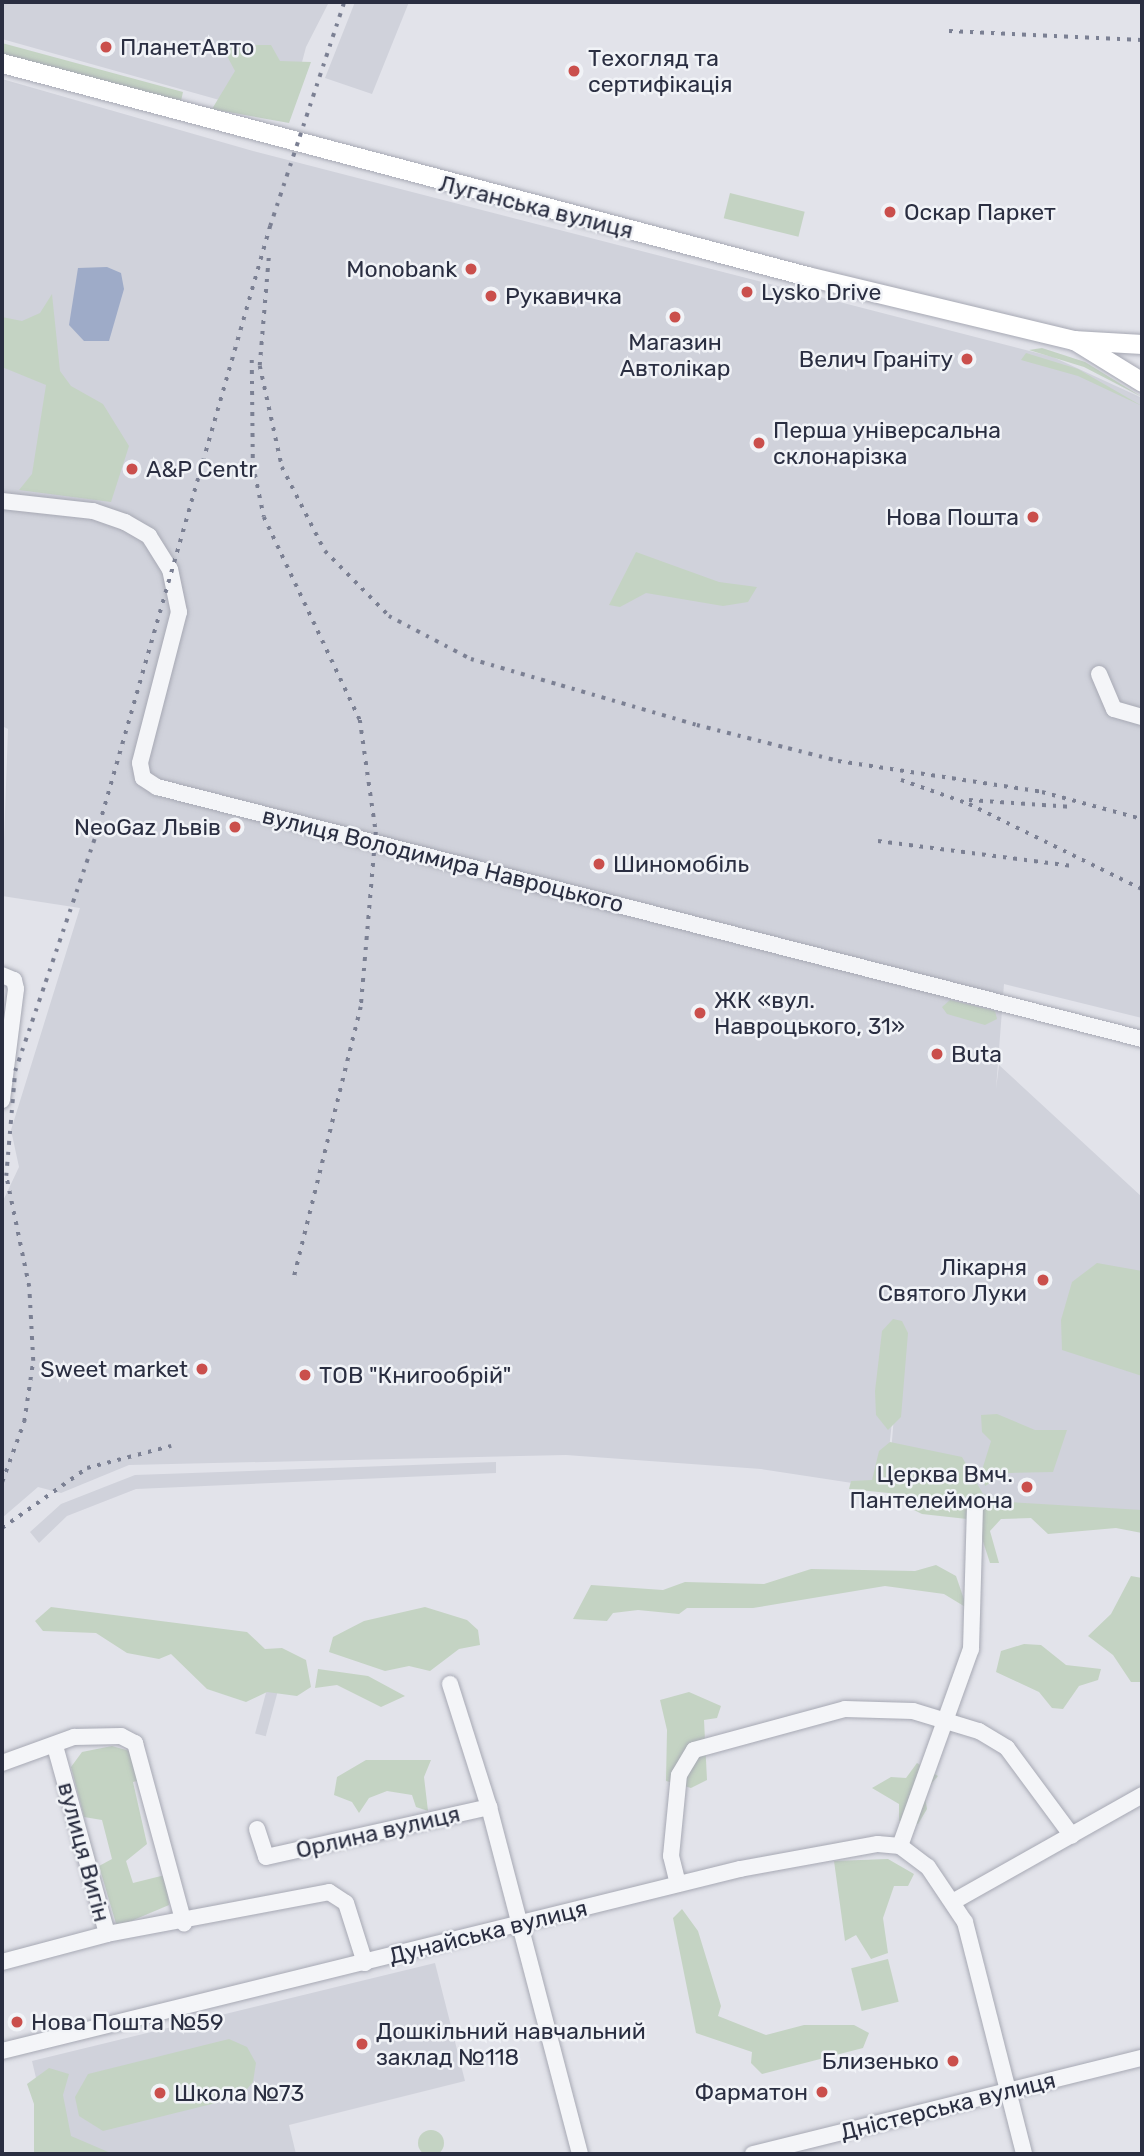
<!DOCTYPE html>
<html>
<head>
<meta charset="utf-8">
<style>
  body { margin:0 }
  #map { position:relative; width:1144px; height:2156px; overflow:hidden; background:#e2e3ea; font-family:Rubik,sans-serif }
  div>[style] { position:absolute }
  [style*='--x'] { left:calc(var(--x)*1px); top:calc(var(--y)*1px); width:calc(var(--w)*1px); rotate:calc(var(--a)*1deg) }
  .built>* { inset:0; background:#d0d2db; transform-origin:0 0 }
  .green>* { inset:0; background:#c4d3c3; transform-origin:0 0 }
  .round { border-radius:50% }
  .water>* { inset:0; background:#9eabc8 }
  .roads { filter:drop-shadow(0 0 2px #a7a9b4) drop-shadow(0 0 2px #a7a9b4) }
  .minor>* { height:16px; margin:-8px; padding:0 8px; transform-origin:8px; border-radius:8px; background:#f4f5f8 }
  .major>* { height:19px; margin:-9.5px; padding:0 9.5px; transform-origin:9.5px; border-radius:9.5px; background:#fff }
  .rail>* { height:3.5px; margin-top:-1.75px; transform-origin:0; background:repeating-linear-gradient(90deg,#7b8093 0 3.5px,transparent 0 10.5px) }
  .dots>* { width:19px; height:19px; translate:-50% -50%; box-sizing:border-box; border:4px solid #f1f3f7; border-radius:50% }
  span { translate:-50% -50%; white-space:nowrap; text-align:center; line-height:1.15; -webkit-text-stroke:5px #f1f3f7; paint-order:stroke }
  .poi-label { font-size:23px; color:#2a2e41 }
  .left { translate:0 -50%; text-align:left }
  .right { translate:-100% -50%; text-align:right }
  .street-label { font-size:23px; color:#2a2e41 }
  .frame { position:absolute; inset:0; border:4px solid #2a2e41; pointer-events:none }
</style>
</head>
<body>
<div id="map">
  <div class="built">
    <div style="clip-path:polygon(2px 2px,329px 2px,306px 47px,287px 119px,2px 39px)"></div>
    <div style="clip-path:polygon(355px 2px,409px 2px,372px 94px,325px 78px)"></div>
    <div style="clip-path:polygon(2px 79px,253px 151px,1053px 357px,1142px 398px,1142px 1018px,1004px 984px,996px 1089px,999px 1065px,1142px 1197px,1142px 1517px,888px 1492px,898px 1364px,885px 1488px,761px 1469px,566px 1455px,129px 1465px,61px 1493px,38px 1487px,2px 1518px,2px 1203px,19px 1167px,11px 1130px,80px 908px,2px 896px,8px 729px,2px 726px)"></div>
    <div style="clip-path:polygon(496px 1462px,496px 1473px,136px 1489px,67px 1516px,39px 1543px,30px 1532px,61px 1504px,135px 1475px)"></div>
    <div style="left:267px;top:1689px;width:11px;height:46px;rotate:15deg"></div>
    <div style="clip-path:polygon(435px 1963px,465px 2081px,289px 2125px,296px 2154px,54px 2154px,32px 2061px)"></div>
  </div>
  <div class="green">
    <div style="clip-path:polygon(2px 43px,183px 92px,181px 101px,2px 56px)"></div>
    <div style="clip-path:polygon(230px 45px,271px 45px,280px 61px,311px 62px,289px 123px,212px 109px,235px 71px,226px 54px)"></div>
    <div style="left:730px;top:193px;width:77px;height:26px;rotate:14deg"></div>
    <div style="clip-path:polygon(52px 294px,60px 371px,71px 386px,103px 404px,129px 446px,111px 502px,19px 490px,32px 474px,46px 385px,2px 367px,2px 317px,22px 321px,40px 313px)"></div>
    <div style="clip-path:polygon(1042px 348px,1085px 362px,1142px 397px,1084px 367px,1029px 350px)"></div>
    <div style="clip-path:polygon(1026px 353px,1078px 369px,1142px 406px,1078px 376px,1021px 360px)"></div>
    <div style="clip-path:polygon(636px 552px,719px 582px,757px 587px,748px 602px,723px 606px,646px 593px,620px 607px,609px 605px)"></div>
    <div style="clip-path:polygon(950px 1000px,995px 1011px,997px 1019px,985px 1025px,947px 1014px,942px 1007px)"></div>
    <div style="clip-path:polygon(1097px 1263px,1142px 1271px,1142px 1376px,1062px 1350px,1061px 1320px,1072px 1282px)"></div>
    <div style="clip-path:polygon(893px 1319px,902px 1321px,908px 1333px,901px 1417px,888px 1430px,876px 1415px,875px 1391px,882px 1331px)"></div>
    <div style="clip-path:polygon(997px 1414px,1035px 1430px,1067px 1430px,1053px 1472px,1008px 1473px,985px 1486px,982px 1470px,991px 1441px,982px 1432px,981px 1415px)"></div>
    <div style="clip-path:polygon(890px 1442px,962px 1457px,983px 1494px,1008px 1502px,1142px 1510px,1142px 1533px,1116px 1528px,1048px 1534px,1031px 1518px,1001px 1519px,990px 1531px,999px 1563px,990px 1563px,976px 1520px,922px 1514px,912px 1509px,908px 1495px,849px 1489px,851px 1481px,872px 1480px,879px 1451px)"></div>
    <div style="clip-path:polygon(936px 1565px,956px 1576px,967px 1608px,944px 1594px,885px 1586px,753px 1608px,687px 1608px,679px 1614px,638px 1610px,613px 1613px,607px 1621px,573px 1619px,591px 1585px,663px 1590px,685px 1582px,764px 1584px,811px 1569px,915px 1571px)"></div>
    <div style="clip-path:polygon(1131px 1576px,1142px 1578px,1142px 1682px,1131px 1682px,1113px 1655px,1088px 1636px,1111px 1614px)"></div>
    <div style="clip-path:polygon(51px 1607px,247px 1632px,265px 1649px,282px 1648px,306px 1660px,311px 1687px,297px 1696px,267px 1692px,246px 1702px,207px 1689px,171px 1654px,159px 1659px,127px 1653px,96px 1633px,43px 1631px,35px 1621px)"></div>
    <div style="clip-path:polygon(425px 1607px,467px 1620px,478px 1630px,480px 1645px,459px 1649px,430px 1671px,409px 1666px,385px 1671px,329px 1652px,333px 1637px,364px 1621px)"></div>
    <div style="clip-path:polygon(1024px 1644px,1041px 1645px,1066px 1665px,1101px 1669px,1098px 1680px,1079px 1686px,1063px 1709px,1052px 1708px,1039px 1692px,996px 1672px,1001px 1651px)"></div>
    <div style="clip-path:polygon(318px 1669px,368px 1676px,405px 1696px,381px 1707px,337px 1685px,315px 1688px)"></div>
    <div style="clip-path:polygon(689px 1692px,721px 1706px,717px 1718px,704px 1720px,707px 1780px,691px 1788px,666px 1781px,667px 1730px,660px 1700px)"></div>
    <div style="clip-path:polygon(112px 1746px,133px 1752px,140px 1780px,133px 1782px,147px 1844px,126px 1861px,133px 1883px,165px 1875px,169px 1905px,117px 1927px,99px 1866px,112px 1859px,102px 1820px,84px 1817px,71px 1767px,82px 1752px)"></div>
    <div style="clip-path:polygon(366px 1760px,431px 1760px,424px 1777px,428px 1811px,416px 1807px,412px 1795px,387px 1791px,369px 1798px,359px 1813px,352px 1802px,334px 1795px,337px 1777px)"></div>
    <div style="clip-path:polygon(917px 1763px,938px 1776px,924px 1792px,927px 1809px,918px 1824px,899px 1821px,899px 1804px,872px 1788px,891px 1777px,906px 1778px)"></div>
    <div style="clip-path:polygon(888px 1859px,914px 1874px,908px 1886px,894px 1886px,883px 1918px,888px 1953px,871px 1959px,856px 1935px,845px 1941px,834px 1861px)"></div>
    <div style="clip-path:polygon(682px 1909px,698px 1931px,721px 2006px,718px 2016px,766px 2035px,804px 2025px,854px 2025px,869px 2033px,863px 2048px,762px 2074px,751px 2063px,752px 2052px,696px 2033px,673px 1918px)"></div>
    <div style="left:888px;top:1959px;width:44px;height:38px;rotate:76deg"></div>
    <div style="clip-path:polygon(229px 2039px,247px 2047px,256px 2063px,253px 2082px,240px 2097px,103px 2131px,79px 2116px,75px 2097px,88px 2074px)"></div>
    <div style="clip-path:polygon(49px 2068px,69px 2074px,63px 2095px,71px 2136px,113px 2154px,34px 2154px,34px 2104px,27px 2084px)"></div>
    <div class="round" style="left:418px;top:2130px;width:26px;height:26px"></div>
  </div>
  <div class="water">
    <div style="clip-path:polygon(107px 267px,121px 273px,124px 289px,109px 341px,84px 341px,69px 325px,78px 268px)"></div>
  </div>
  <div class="roads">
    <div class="minor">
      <div style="--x:2;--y:501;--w:92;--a:6.3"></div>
      <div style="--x:93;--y:511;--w:34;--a:19"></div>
      <div style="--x:125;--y:522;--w:28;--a:30"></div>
      <div style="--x:149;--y:536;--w:39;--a:58"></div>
      <div style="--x:170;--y:569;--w:44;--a:78.2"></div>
      <div style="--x:179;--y:612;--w:156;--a:104.5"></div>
      <div style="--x:140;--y:763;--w:15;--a:79"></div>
      <div style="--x:143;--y:778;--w:17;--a:33"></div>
      <div style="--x:157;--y:787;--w:1017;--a:14.35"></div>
      <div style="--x:1099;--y:674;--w:38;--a:67"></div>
      <div style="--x:1114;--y:709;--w:29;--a:16"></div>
      <div style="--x:2;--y:975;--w:13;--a:23"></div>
      <div style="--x:14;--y:980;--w:9;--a:77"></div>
      <div style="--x:16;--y:989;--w:112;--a:97.2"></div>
      <div style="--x:450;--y:1684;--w:129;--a:72.4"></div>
      <div style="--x:489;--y:1807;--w:359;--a:75.3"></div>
      <div style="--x:55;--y:1746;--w:195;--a:74.5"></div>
      <div style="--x:2;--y:1763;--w:77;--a:-19.9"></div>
      <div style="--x:74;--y:1737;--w:47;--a:-1.2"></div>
      <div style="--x:121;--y:1736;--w:16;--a:27"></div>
      <div style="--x:135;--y:1743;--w:187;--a:74.8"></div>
      <div style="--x:257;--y:1829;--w:29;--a:72"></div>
      <div style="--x:266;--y:1857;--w:229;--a:-12.6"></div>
      <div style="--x:900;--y:1846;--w:209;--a:-70.2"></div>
      <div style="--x:971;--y:1649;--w:144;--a:-88.4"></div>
      <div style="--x:678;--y:1884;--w:29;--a:-104"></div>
      <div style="--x:671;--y:1856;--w:81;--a:-84.4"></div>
      <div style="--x:679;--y:1775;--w:29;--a:-59"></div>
      <div style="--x:694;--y:1750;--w:156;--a:-15.2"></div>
      <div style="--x:845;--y:1709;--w:68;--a:1.7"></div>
      <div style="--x:913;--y:1711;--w:69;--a:16.9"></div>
      <div style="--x:979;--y:1731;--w:33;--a:31"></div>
      <div style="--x:1007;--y:1748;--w:109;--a:53.5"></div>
      <div style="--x:956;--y:1900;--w:214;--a:-29.4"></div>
      <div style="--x:2;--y:1962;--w:109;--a:-14.9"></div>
      <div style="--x:107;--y:1934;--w:226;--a:-10.7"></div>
      <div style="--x:329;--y:1892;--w:20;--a:33"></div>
      <div style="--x:346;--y:1903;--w:63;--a:72.4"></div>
      <div style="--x:2;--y:2051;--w:760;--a:-13.85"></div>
      <div style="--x:740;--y:1869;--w:140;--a:-10.3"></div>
      <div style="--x:878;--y:1844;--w:22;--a:5"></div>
      <div style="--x:900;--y:1846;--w:35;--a:37"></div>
      <div style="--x:928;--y:1867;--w:66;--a:56.1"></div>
      <div style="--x:965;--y:1922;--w:239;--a:75.7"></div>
      <div style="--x:753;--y:2154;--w:401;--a:-13.9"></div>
    </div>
    <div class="major">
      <div style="--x:2;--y:63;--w:833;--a:14.82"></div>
      <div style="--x:807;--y:276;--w:274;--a:13.5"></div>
      <div style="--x:1073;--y:340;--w:69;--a:3.3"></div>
      <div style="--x:1074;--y:340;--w:80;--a:31.7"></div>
    </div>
  </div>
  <div class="rail">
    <div style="--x:949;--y:31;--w:193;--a:2.7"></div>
    <div style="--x:269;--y:258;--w:108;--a:94.8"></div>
    <div style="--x:260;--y:366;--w:103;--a:77.7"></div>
    <div style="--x:282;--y:467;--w:94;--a:62.9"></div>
    <div style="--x:325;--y:551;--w:91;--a:45.4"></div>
    <div style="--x:389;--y:616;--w:93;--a:27.7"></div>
    <div style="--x:471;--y:659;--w:235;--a:16.3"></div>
    <div style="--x:697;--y:725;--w:146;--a:14.3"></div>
    <div style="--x:838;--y:761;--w:206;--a:8.6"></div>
    <div style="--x:1042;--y:792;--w:104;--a:15.1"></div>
    <div style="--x:252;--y:360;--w:104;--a:89.4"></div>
    <div style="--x:253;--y:464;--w:54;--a:78.3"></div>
    <div style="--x:264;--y:517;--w:225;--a:64.7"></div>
    <div style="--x:360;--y:720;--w:113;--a:81.9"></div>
    <div style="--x:376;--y:832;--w:176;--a:94.9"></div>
    <div style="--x:361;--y:1007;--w:279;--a:103.9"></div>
    <div style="--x:901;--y:780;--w:72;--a:19.4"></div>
    <div style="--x:969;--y:804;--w:193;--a:26.2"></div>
    <div style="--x:969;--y:800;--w:104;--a:3.9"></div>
    <div style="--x:878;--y:841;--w:196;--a:7.3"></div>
    <div style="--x:2;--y:1482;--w:64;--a:-69.9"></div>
    <div style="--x:24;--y:1422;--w:62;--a:-81.6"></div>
    <div style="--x:33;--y:1361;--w:74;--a:-93.1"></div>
    <div style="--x:29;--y:1287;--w:113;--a:-101.7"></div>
    <div style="--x:6;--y:1176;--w:105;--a:-85.1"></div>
    <div style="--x:15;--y:1071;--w:260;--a:-71.1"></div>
    <div style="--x:99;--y:825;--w:623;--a:-74.07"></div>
    <div style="--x:270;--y:226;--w:236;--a:-71.7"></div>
    <div style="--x:2;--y:1528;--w:104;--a:-35.2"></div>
    <div style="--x:87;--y:1468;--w:87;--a:-14.7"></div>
  </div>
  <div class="dots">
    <div style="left:106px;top:47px;background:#ca4f4c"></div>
    <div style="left:574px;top:71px;background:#ca4f4c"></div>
    <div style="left:890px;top:212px;background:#ca4f4c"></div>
    <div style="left:471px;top:269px;background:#ca4f4c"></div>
    <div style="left:747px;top:292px;background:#ca4f4c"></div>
    <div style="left:491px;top:296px;background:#ca4f4c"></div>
    <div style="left:675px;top:317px;background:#ca4f4c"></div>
    <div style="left:967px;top:359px;background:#ca4f4c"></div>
    <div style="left:759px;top:443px;background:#ca4f4c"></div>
    <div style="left:132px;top:469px;background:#ca4f4c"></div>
    <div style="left:1033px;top:517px;background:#ca4f4c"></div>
    <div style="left:235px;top:827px;background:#ca4f4c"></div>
    <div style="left:599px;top:864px;background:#ca4f4c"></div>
    <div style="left:700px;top:1013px;background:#ca4f4c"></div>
    <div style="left:937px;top:1054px;background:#ca4f4c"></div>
    <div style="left:1043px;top:1280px;background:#ca4f4c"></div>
    <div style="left:202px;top:1369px;background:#ca4f4c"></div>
    <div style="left:305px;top:1375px;background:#ca4f4c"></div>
    <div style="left:1027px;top:1487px;background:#ca4f4c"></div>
    <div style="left:17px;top:2022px;background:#ca4f4c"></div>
    <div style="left:362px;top:2044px;background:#ca4f4c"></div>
    <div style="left:953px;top:2061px;background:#ca4f4c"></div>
    <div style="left:822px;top:2092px;background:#ca4f4c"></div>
    <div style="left:160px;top:2093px;background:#ca4f4c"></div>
  </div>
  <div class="poi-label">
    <span class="left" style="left:120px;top:47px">ПланетАвто</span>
    <span class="left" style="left:588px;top:71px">Техогляд та<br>сертифікація</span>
    <span class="left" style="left:904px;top:212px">Оскар Паркет</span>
    <span class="right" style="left:457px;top:269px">Monobank</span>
    <span class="left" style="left:761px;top:292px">Lysko Drive</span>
    <span class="left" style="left:505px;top:296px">Рукавичка</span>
    <span style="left:675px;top:355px">Магазин<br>Автолікар</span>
    <span class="right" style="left:953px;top:359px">Велич Граніту</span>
    <span class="left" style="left:773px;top:443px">Перша універсальна<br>склонарізка</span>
    <span class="left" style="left:146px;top:469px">A&amp;P Centr</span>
    <span class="right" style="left:1019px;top:517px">Нова Пошта</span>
    <span class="right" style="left:221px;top:827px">NeoGaz Львів</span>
    <span class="left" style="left:613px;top:864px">Шиномобіль</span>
    <span class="left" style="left:714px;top:1013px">ЖК «вул.<br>Навроцького, 31»</span>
    <span class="left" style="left:951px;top:1054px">Buta</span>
    <span class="right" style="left:1027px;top:1280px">Лікарня<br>Святого Луки</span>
    <span class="right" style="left:188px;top:1369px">Sweet market</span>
    <span class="left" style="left:319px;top:1375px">ТОВ "Книгообрiй"</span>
    <span class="right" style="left:1013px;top:1487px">Церква Вмч.<br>Пантелеймона</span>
    <span class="left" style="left:31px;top:2022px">Нова Пошта №59</span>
    <span class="left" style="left:376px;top:2044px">Дошкільний навчальний<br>заклад №118</span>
    <span class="right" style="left:939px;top:2061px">Близенько</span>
    <span class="right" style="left:808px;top:2092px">Фарматон</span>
    <span class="left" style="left:174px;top:2093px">Школа №73</span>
  </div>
  <div class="street-label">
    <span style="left:536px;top:207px;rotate:14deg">Луганська вулиця</span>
    <span style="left:443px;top:860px;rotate:14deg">вулиця Володимира Навроцького</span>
    <span style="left:378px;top:1832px;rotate:-13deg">Орлина вулиця</span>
    <span style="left:84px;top:1852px;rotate:75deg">вулиця Вигін</span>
    <span style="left:488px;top:1932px;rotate:-14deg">Дунайська вулиця</span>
    <span style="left:948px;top:2106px;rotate:-14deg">Дністерська вулиця</span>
  </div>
  <div class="frame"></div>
</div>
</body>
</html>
